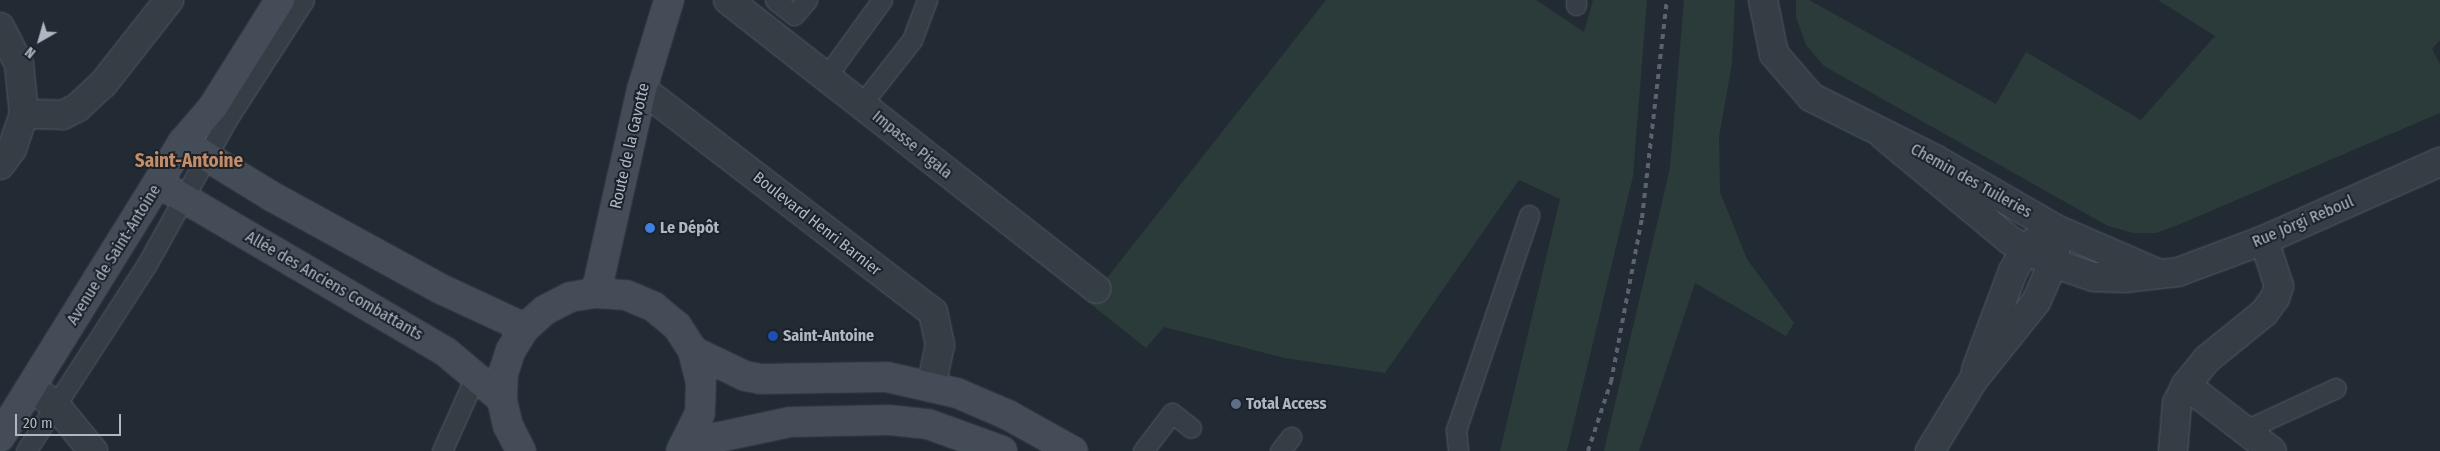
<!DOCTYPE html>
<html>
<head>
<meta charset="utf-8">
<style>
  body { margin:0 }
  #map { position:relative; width:2440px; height:451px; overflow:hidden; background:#222b34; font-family:"Fira Sans Condensed",sans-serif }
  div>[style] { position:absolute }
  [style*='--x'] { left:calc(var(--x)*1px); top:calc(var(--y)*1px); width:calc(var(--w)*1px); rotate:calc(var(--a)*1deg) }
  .green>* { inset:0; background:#2a3b3a }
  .roads { filter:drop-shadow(0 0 1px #535a63) drop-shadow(0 0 1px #535a63) }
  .lane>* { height:19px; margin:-9.5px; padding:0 9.5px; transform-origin:9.5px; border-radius:9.5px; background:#353d45 }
  .street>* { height:28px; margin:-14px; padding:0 14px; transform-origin:14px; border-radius:14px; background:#353d45 }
  .secondary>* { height:28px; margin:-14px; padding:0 14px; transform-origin:14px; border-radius:14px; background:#444c58 }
  .rail>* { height:4px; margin-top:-2px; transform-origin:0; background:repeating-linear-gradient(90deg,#5a636e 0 5px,transparent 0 10px) }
  .dots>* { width:14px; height:14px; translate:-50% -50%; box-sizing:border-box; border:2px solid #1b222a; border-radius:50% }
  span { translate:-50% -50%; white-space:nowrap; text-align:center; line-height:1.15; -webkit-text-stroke:4px #1b222a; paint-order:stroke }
  .street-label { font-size:16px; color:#b0b7c2 }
  .poi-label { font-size:16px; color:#b0b7c2; font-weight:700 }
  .left { translate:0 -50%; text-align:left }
  .quarter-label { font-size:19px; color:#c58d67; font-weight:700 }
  .north { position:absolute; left:15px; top:15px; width:50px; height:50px; -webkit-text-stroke:4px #1b222a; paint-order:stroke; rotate:218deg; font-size:14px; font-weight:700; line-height:20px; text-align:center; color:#b0b7c2 }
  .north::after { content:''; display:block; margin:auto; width:18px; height:22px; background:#b0b7c2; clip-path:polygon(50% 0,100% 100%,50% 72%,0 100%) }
  .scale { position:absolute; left:15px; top:414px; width:106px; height:22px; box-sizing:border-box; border:2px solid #b0b7c2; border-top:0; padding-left:6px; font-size:15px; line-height:18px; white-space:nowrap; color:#b0b7c2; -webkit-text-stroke:4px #1b222a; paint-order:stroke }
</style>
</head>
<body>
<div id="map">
  <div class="green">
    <div style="clip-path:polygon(1326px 0,1536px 0,1584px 32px,1593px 0,1647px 0,1633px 176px,1567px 451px,1500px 451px,1560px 199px,1519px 180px,1385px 373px,1285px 358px,1164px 327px,1146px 348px,1088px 302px)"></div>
    <div style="clip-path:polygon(1684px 0,1735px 0,1732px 63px,1719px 137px,1720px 192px,1747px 259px,1794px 323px,1786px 336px,1695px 283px,1639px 451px,1604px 451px,1670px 168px)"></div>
    <div style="clip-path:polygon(1796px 0,1809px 0,1996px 104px,2026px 52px,2141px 120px,2215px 36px,2158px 0,2440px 0,2440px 40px,2432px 49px,2440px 64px,2440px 113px,2178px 225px,2156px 233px,2133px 233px,2108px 226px,1824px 66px,1806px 45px,1796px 17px)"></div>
  </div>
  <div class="roads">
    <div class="lane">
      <div style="--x:775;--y:0;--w:24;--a:38"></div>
      <div style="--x:794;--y:15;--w:20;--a:-49"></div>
      <div style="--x:1576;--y:5;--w:5;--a:-90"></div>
      <div style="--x:826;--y:77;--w:95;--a:-54"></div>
      <div style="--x:861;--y:105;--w:83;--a:-51.9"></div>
      <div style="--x:912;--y:40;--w:43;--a:-69.4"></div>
      <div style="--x:2245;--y:430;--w:100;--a:-24.8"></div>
      <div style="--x:26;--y:451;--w:223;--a:-57.1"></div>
      <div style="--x:147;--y:264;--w:167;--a:-61"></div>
      <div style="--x:228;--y:118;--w:140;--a:-57.2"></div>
      <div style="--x:442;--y:451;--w:81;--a:-66"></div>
      <div style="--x:1143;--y:451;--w:48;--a:-52.7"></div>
      <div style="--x:1172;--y:413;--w:24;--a:38"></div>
      <div style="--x:1280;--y:451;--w:18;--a:-52"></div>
      <div style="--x:1458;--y:451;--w:21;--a:-95"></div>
      <div style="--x:1456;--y:430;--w:227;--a:-71.2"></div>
    </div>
    <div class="street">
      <div style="--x:728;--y:0;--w:468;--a:38.1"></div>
      <div style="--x:1763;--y:0;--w:55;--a:78.5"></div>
      <div style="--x:1774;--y:54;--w:57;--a:49.3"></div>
      <div style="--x:1811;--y:97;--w:139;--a:26.6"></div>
      <div style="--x:1935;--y:159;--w:140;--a:30"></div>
      <div style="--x:2056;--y:229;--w:108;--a:23.5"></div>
      <div style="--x:0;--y:27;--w:42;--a:62.8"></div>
      <div style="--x:19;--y:64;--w:50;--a:84.3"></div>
      <div style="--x:24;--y:114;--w:37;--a:109"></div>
      <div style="--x:12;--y:149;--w:20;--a:127"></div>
      <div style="--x:642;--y:89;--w:367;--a:37.5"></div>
      <div style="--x:933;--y:312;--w:34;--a:78"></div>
      <div style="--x:940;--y:345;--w:43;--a:102.1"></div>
      <div style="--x:24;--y:114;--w:39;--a:1"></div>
      <div style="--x:63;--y:115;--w:17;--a:-28"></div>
      <div style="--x:78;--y:107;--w:34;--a:-43"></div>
      <div style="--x:103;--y:84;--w:107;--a:-51.8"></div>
      <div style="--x:1884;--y:136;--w:165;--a:39.6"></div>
      <div style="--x:2011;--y:241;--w:47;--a:27.6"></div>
      <div style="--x:2053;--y:263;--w:43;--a:18.9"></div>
      <div style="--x:2094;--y:277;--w:30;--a:2"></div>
      <div style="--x:2124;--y:278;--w:54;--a:-6.3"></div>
      <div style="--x:2178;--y:272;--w:92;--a:-20.4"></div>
      <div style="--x:2264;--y:240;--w:193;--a:-23.9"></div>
      <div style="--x:1976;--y:370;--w:106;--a:-69.5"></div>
      <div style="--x:2013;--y:271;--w:26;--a:-59"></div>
      <div style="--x:2026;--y:249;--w:18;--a:-41"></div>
      <div style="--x:2186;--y:385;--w:108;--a:37.5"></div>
      <div style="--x:32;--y:388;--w:31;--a:37"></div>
      <div style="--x:57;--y:407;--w:57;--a:50.7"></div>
      <div style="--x:1930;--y:451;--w:84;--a:-58.6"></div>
      <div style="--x:1974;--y:379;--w:99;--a:-51.2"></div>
      <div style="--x:2036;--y:302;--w:43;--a:-66.4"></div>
      <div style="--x:2053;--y:263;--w:18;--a:-81"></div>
      <div style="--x:2173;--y:451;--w:48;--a:-85.2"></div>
      <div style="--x:2177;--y:403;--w:20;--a:-63"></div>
      <div style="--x:2186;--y:385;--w:33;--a:-51"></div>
      <div style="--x:2207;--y:359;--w:73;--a:-38.9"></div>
      <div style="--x:2264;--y:313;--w:19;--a:-54"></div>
      <div style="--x:2275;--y:298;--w:13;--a:-72"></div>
      <div style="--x:2279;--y:286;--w:48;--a:-108.1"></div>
    </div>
    <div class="secondary">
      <div style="--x:183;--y:142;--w:103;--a:31.5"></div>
      <div style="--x:271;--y:196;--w:194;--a:28.7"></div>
      <div style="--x:441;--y:289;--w:93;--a:24.9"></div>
      <div style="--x:158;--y:183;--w:334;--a:30.4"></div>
      <div style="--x:446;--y:352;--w:73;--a:40"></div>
      <div style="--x:596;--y:293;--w:209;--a:-77.3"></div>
      <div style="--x:642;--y:89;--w:93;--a:-73.1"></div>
      <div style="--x:693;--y:351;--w:58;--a:25.7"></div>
      <div style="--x:745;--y:376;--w:15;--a:11"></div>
      <div style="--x:760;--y:379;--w:127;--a:-0.9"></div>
      <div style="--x:887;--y:377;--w:72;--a:12.9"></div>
      <div style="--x:957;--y:393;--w:56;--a:23.3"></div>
      <div style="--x:1008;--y:415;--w:74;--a:29"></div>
      <div style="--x:0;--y:437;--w:347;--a:-58.2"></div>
      <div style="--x:183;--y:142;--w:46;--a:-49.4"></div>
      <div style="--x:213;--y:107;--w:126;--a:-57.9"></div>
      <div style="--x:521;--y:451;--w:28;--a:-117"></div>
      <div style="--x:508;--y:426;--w:28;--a:-103"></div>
      <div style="--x:502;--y:399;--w:25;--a:-88"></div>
      <div style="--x:503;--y:374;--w:25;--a:-72"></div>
      <div style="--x:511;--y:350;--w:26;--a:-58"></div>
      <div style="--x:525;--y:328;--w:27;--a:-42"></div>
      <div style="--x:545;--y:310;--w:28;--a:-27"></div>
      <div style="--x:570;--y:297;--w:26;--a:-9"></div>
      <div style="--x:596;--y:293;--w:30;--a:4"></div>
      <div style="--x:626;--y:295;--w:30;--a:23"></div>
      <div style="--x:654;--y:307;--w:30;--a:40"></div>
      <div style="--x:677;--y:326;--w:30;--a:57"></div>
      <div style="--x:693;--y:351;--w:32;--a:76"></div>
      <div style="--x:701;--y:382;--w:31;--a:92"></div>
      <div style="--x:700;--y:413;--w:42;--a:116.6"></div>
      <div style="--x:692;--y:451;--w:22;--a:-34"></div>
      <div style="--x:710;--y:439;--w:82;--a:-12"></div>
      <div style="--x:790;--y:422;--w:99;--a:-1.2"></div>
      <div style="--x:889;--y:420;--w:39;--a:6"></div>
      <div style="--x:928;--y:424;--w:79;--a:20"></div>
    </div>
  </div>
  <div class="rail">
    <div style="--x:1588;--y:451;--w:73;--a:-71.6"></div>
    <div style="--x:1611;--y:382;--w:167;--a:-79.3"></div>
    <div style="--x:1642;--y:218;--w:219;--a:-83.5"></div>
  </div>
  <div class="dots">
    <div style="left:650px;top:228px;background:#3f7fe0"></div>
    <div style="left:773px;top:336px;background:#1a4fb4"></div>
    <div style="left:1236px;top:404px;background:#5c6f8a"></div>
  </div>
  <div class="street-label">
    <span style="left:912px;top:145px;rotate:39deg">Impasse Pigala</span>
    <span style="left:630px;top:146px;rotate:-77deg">Route de la Gavotte</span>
    <span style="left:1971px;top:181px;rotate:29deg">Chemin des Tuileries</span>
    <span style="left:2303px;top:222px;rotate:-23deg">Rue Jòrgi Reboul</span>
    <span style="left:817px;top:224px;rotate:38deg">Boulevard Henri Barnier</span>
    <span style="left:114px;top:255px;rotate:-58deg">Avenue de Saint-Antoine</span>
    <span style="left:334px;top:286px;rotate:30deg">Allée des Anciens Combattants</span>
  </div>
  <div class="poi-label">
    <span class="left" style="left:660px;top:228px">Le Dépôt</span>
    <span class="left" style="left:783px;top:336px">Saint-Antoine</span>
    <span class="left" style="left:1246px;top:404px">Total Access</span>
  </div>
  <div class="quarter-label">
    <span style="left:189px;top:161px">Saint-Antoine</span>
  </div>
  <div class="north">N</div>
  <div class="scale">20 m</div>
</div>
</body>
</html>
